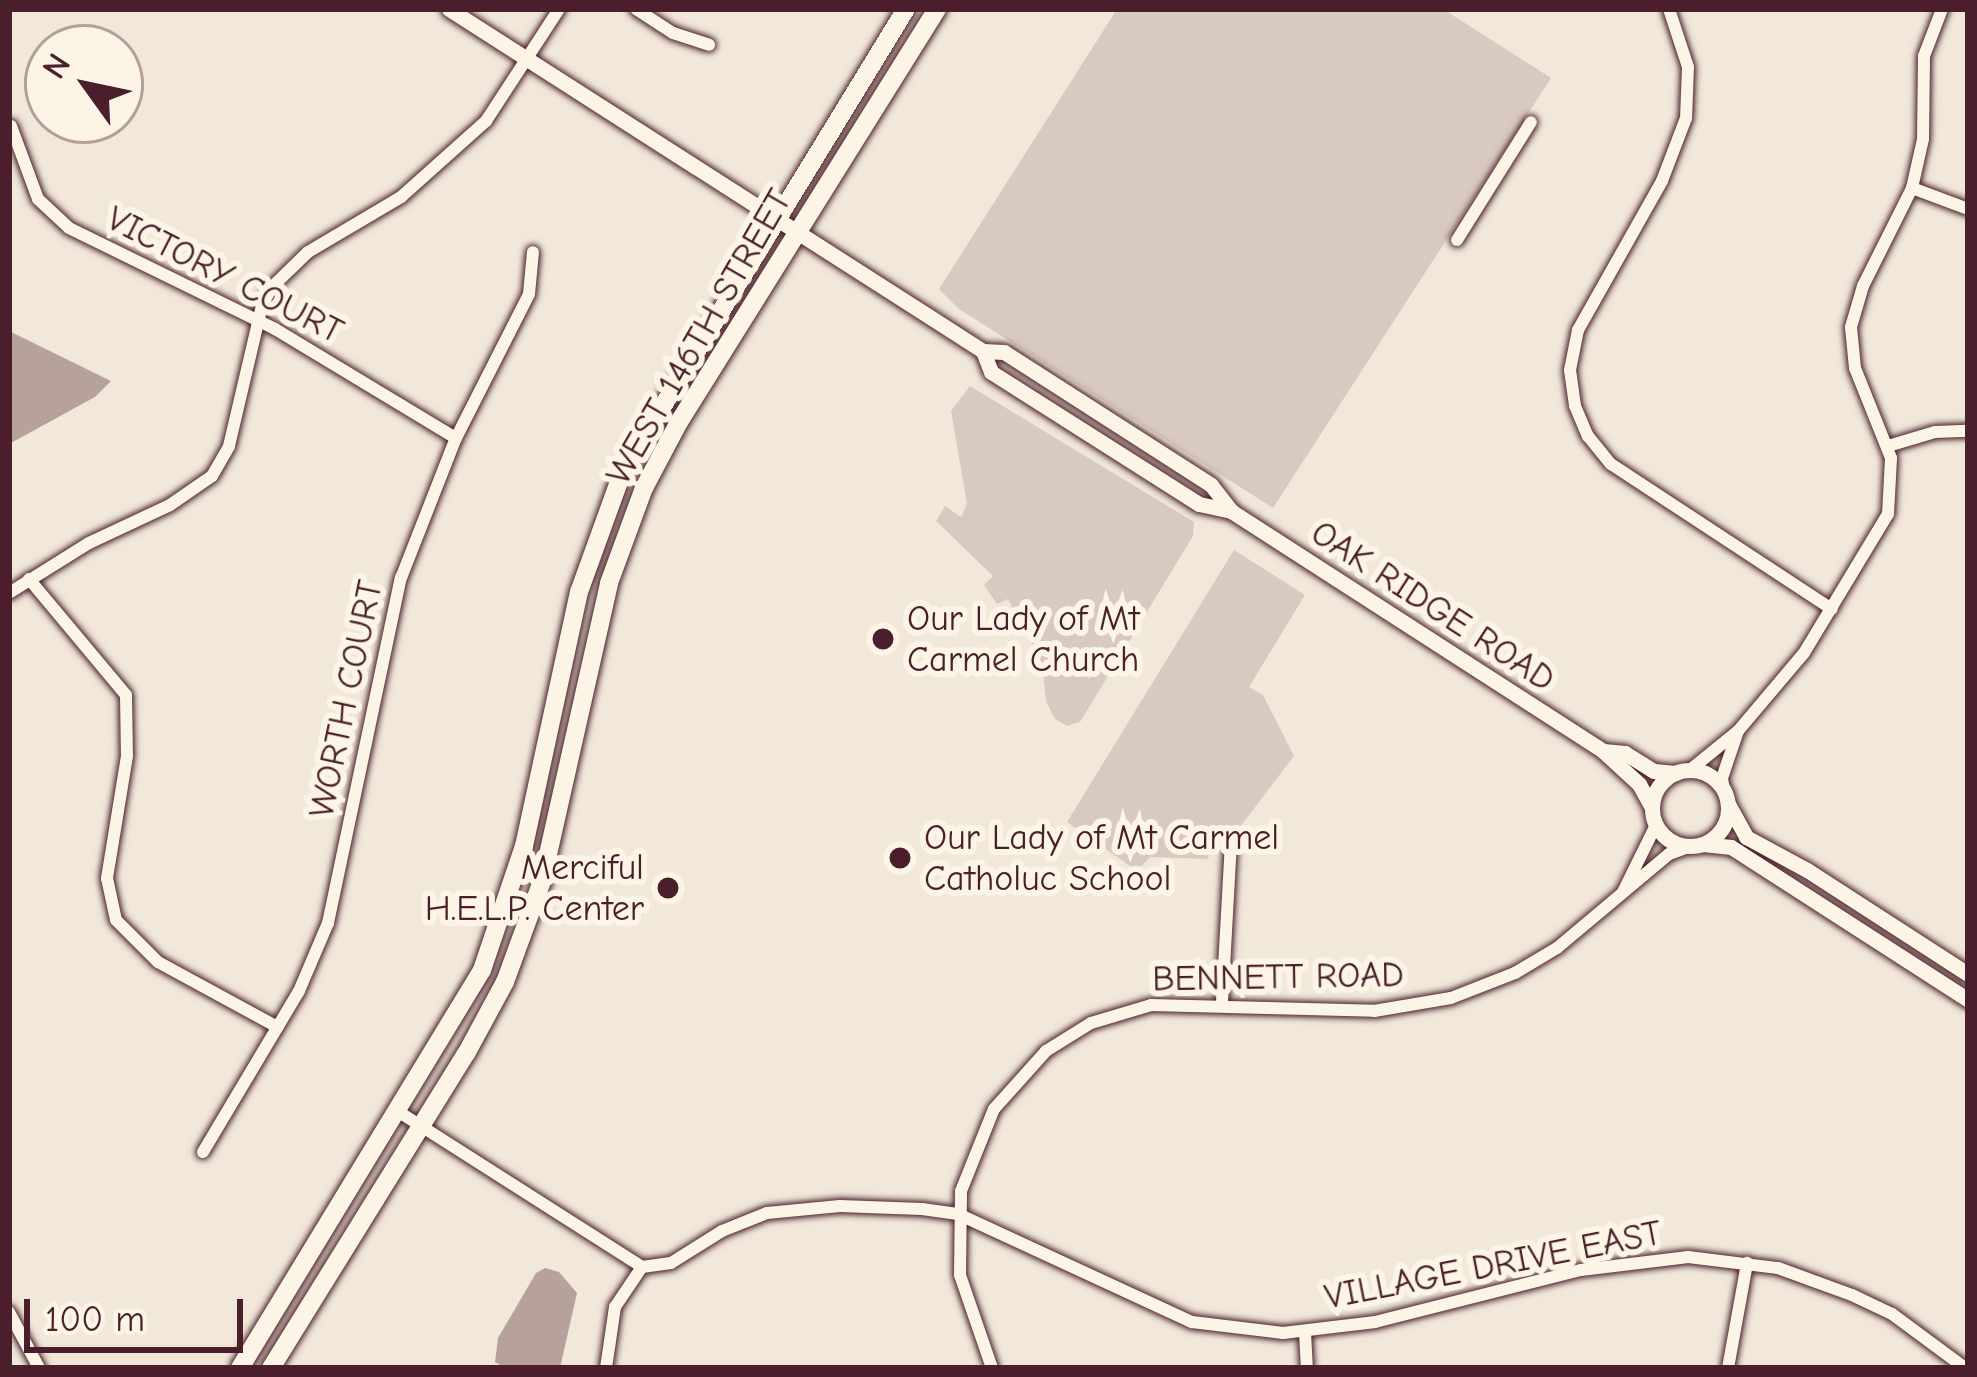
<!DOCTYPE html>
<html>
<head>
<meta charset="utf-8">
<style>
  body { margin:0 }
  #map { position:relative; width:1977px; height:1377px; overflow:hidden; background:#f1e8da; font-family:"Comic Neue",sans-serif }
  div>[style] { position:absolute }
  [style*='--x'] { left:calc(var(--x)*1px); top:calc(var(--y)*1px); width:calc(var(--w)*1px); rotate:calc(var(--a)*1deg) }
  .green>* { inset:0; background:#d8cac0 }
  .water>* { inset:0; background:#b6a19c }
  .roads { filter:drop-shadow(0 0 3px #4a1f2b) drop-shadow(0 0 3px #4a1f2b) }
  .minor>* { height:12px; margin:-6px; padding:0 6px; transform-origin:6px; border-radius:6px; background:#fcf5e5 }
  .tertiary>* { height:15px; margin:-7.5px; padding:0 7.5px; transform-origin:7.5px; border-radius:7.5px; background:#fcf5e5 }
  .tertiary>.ring { margin:-7.5px; padding:0; box-sizing:content-box; background:none; border:15px solid #fcf5e5; border-radius:50% }
  .primary>* { height:18px; margin:-9px; padding:0 9px; transform-origin:9px; border-radius:9px; background:#fcf5e5 }
  .dots>* { width:33px; height:33px; translate:-50% -50%; box-sizing:border-box; border:6px solid #fcf5e5; border-radius:50% }
  span { translate:-50% -50%; white-space:nowrap; text-align:center; line-height:1.15; -webkit-text-stroke:12px #fcf5e5; paint-order:stroke }
  .street-label { font-size:36px; color:#4a1f2b }
  .poi-label { font-size:36px; color:#4a1f2b }
  .left { translate:0 -50%; text-align:left }
  .right { translate:-100% -50%; text-align:right }
  .frame { position:absolute; inset:0; border:12px solid #4a1f2b; pointer-events:none }
  .north { position:absolute; left:24px; top:24px; width:120px; height:120px; box-sizing:border-box; background:#fcf5e5; border:3px solid #b59f9b; border-radius:50%; rotate:303deg; font-size:33px; font-weight:700; line-height:48px; text-align:center; color:#4a1f2b }
  .north::after { content:''; display:block; margin:auto; width:42px; height:54px; background:#4a1f2b; clip-path:polygon(50% 0,100% 100%,50% 72%,0 100%) }
  .scale { position:absolute; left:24px; top:1299px; width:219px; height:54px; box-sizing:border-box; border:6px solid #4a1f2b; border-top:0; padding-left:15px; font-size:36px; line-height:42px; white-space:nowrap; color:#4a1f2b; -webkit-text-stroke:9px #fcf5e5; paint-order:stroke }
</style>
</head>
<body>
<div id="map">
  <div class="green">
    <div style="clip-path:polygon(1117px 9px,1443px 9px,1551px 78px,1273px 508px,959px 309px,939px 289px)"></div>
    <div style="clip-path:polygon(970px 386px,1194px 522px,1193px 536px,1080px 722px,1067px 726px,1055px 719px,1046px 701px,1042px 663px,1008px 599px,997px 604px,984px 585px,993px 576px,936px 521px,945px 506px,961px 517px,967px 504px,951px 411px)"></div>
    <div style="clip-path:polygon(1234px 550px,1305px 595px,1249px 687px,1263px 695px,1294px 756px,1243px 823px,1207px 859px,1150px 857px,1137px 871px,1067px 822px)"></div>
  </div>
  <div class="water">
    <div style="clip-path:polygon(9px 331px,111px 381px,95px 397px,9px 444px)"></div>
    <div style="clip-path:polygon(545px 1268px,559px 1272px,577px 1293px,560px 1368px,505px 1368px,495px 1362px,498px 1338px,536px 1273px)"></div>
  </div>
  <div class="roads">
    <div class="minor">
      <div style="--x:636;--y:9;--w:44;--a:33"></div>
      <div style="--x:673;--y:33;--w:38;--a:18"></div>
      <div style="--x:1669;--y:9;--w:61;--a:71.9"></div>
      <div style="--x:1688;--y:67;--w:51;--a:92.2"></div>
      <div style="--x:1686;--y:118;--w:67;--a:110.9"></div>
      <div style="--x:1662;--y:181;--w:171;--a:119.4"></div>
      <div style="--x:1578;--y:330;--w:41;--a:101.3"></div>
      <div style="--x:1570;--y:370;--w:36;--a:82"></div>
      <div style="--x:1575;--y:406;--w:33;--a:67"></div>
      <div style="--x:1588;--y:436;--w:36;--a:51"></div>
      <div style="--x:1611;--y:464;--w:264;--a:33.3"></div>
      <div style="--x:11;--y:126;--w:78;--a:69.7"></div>
      <div style="--x:38;--y:199;--w:42;--a:43.1"></div>
      <div style="--x:69;--y:228;--w:229;--a:26.1"></div>
      <div style="--x:275;--y:329;--w:211;--a:31.1"></div>
      <div style="--x:1912;--y:188;--w:60;--a:20.6"></div>
      <div style="--x:1457;--y:240;--w:139;--a:-57.9"></div>
      <div style="--x:1888;--y:446;--w:49;--a:-16.6"></div>
      <div style="--x:1935;--y:432;--w:33;--a:-2"></div>
      <div style="--x:29;--y:579;--w:151;--a:50.1"></div>
      <div style="--x:126;--y:695;--w:61;--a:89.1"></div>
      <div style="--x:127;--y:756;--w:124;--a:99.3"></div>
      <div style="--x:107;--y:878;--w:43;--a:77.9"></div>
      <div style="--x:116;--y:920;--w:59;--a:45"></div>
      <div style="--x:158;--y:962;--w:136;--a:28.6"></div>
      <div style="--x:9;--y:593;--w:94;--a:-32"></div>
      <div style="--x:89;--y:543;--w:89;--a:-25.1"></div>
      <div style="--x:170;--y:505;--w:51;--a:-34.6"></div>
      <div style="--x:212;--y:476;--w:34;--a:-60"></div>
      <div style="--x:229;--y:446;--w:145;--a:-76.8"></div>
      <div style="--x:262;--y:305;--w:21;--a:-61"></div>
      <div style="--x:272;--y:287;--w:50;--a:-44.2"></div>
      <div style="--x:308;--y:252;--w:108;--a:-30.6"></div>
      <div style="--x:401;--y:197;--w:114;--a:-41.8"></div>
      <div style="--x:486;--y:121;--w:134;--a:-56.9"></div>
      <div style="--x:1690;--y:770;--w:62;--a:-39.1"></div>
      <div style="--x:1738;--y:731;--w:102;--a:-49.8"></div>
      <div style="--x:1804;--y:653;--w:162;--a:-58.9"></div>
      <div style="--x:1888;--y:514;--w:56;--a:-86.9"></div>
      <div style="--x:1891;--y:458;--w:97;--a:-111.8"></div>
      <div style="--x:1855;--y:368;--w:41;--a:-95.6"></div>
      <div style="--x:1851;--y:327;--w:43;--a:-73.7"></div>
      <div style="--x:1863;--y:286;--w:110;--a:-63.4"></div>
      <div style="--x:1912;--y:188;--w:50;--a:-77.3"></div>
      <div style="--x:1923;--y:139;--w:83;--a:-89.3"></div>
      <div style="--x:1924;--y:56;--w:50;--a:-69"></div>
      <div style="--x:1724;--y:791;--w:13;--a:-99"></div>
      <div style="--x:1722;--y:778;--w:50;--a:-71.2"></div>
      <div style="--x:1623;--y:892;--w:75;--a:-63.8"></div>
      <div style="--x:1222;--y:1003;--w:161;--a:-86.8"></div>
      <div style="--x:399;--y:1112;--w:288;--a:32.5"></div>
      <div style="--x:642;--y:1267;--w:29;--a:-8"></div>
      <div style="--x:671;--y:1263;--w:60;--a:-32.1"></div>
      <div style="--x:722;--y:1231;--w:48;--a:-21.8"></div>
      <div style="--x:767;--y:1213;--w:73;--a:-5.5"></div>
      <div style="--x:840;--y:1206;--w:82;--a:2.1"></div>
      <div style="--x:922;--y:1209;--w:36;--a:8"></div>
      <div style="--x:958;--y:1214;--w:258;--a:24.8"></div>
      <div style="--x:1192;--y:1322;--w:92;--a:6.9"></div>
      <div style="--x:1283;--y:1333;--w:93;--a:-6.8"></div>
      <div style="--x:1375;--y:1322;--w:212;--a:-14.2"></div>
      <div style="--x:1581;--y:1270;--w:108;--a:-6.9"></div>
      <div style="--x:1688;--y:1257;--w:91;--a:7"></div>
      <div style="--x:1778;--y:1268;--w:79;--a:20"></div>
      <div style="--x:1852;--y:1295;--w:44;--a:25.4"></div>
      <div style="--x:1892;--y:1314;--w:91;--a:36.5"></div>
      <div style="--x:203;--y:1152;--w:187;--a:-59.2"></div>
      <div style="--x:299;--y:991;--w:74;--a:-66.9"></div>
      <div style="--x:328;--y:923;--w:353;--a:-78.1"></div>
      <div style="--x:401;--y:578;--w:150;--a:-68.6"></div>
      <div style="--x:456;--y:438;--w:161;--a:-63.1"></div>
      <div style="--x:529;--y:294;--w:42;--a:-84.6"></div>
      <div style="--x:9;--y:1312;--w:64;--a:61.8"></div>
      <div style="--x:1305;--y:1332;--w:36;--a:87"></div>
      <div style="--x:606;--y:1368;--w:62;--a:-81.6"></div>
      <div style="--x:615;--y:1307;--w:48;--a:-56"></div>
      <div style="--x:992;--y:1368;--w:98;--a:-109"></div>
      <div style="--x:960;--y:1275;--w:84;--a:-89.3"></div>
      <div style="--x:961;--y:1191;--w:88;--a:-68.1"></div>
      <div style="--x:994;--y:1109;--w:78;--a:-48.1"></div>
      <div style="--x:1046;--y:1051;--w:53;--a:-31.9"></div>
      <div style="--x:1091;--y:1023;--w:63;--a:-16.7"></div>
      <div style="--x:1151;--y:1005;--w:223;--a:1.5"></div>
      <div style="--x:1374;--y:1011;--w:78;--a:-9.6"></div>
      <div style="--x:1451;--y:998;--w:69;--a:-21.3"></div>
      <div style="--x:1515;--y:973;--w:49;--a:-30.8"></div>
      <div style="--x:1557;--y:948;--w:146;--a:-40"></div>
      <div style="--x:1669;--y:854;--w:23;--a:-20"></div>
      <div style="--x:1728;--y:1368;--w:107;--a:-79.7"></div>
    </div>
    <div class="tertiary">
      <div style="--x:449;--y:9;--w:634;--a:32.64"></div>
      <div style="--x:983;--y:351;--w:21;--a:3"></div>
      <div style="--x:1004;--y:352;--w:246;--a:32.7"></div>
      <div style="--x:1211;--y:485;--w:33;--a:52"></div>
      <div style="--x:1231;--y:511;--w:443;--a:32.8"></div>
      <div style="--x:1603;--y:751;--w:49;--a:42.5"></div>
      <div style="--x:1639;--y:784;--w:26;--a:61"></div>
      <div style="--x:983;--y:351;--w:22;--a:69"></div>
      <div style="--x:991;--y:372;--w:246;--a:32.4"></div>
      <div style="--x:1199;--y:504;--w:33;--a:12"></div>
      <div style="--x:1603;--y:751;--w:22;--a:5"></div>
      <div style="--x:1625;--y:753;--w:34;--a:32"></div>
      <div style="--x:1654;--y:771;--w:22;--a:5"></div>
      <div class="ring" style="left:1652px;top:770px;width:61px;height:61px"></div>
      <div style="--x:1728;--y:804;--w:38;--a:61"></div>
      <div style="--x:1746;--y:837;--w:69;--a:28.4"></div>
      <div style="--x:1807;--y:870;--w:192;--a:32.9"></div>
      <div style="--x:1703;--y:844;--w:28;--a:6"></div>
      <div style="--x:1731;--y:847;--w:282;--a:32.8"></div>
    </div>
    <div class="primary">
      <div style="--x:240;--y:1368;--w:466;--a:-58.7"></div>
      <div style="--x:482;--y:970;--w:131;--a:-71.3"></div>
      <div style="--x:524;--y:846;--w:260;--a:-77.8"></div>
      <div style="--x:579;--y:592;--w:127;--a:-70.1"></div>
      <div style="--x:622;--y:473;--w:544;--a:-58.53"></div>
      <div style="--x:271;--y:1368;--w:370;--a:-58.2"></div>
      <div style="--x:466;--y:1054;--w:82;--a:-61.6"></div>
      <div style="--x:505;--y:982;--w:108;--a:-69.9"></div>
      <div style="--x:542;--y:881;--w:305;--a:-77.3"></div>
      <div style="--x:609;--y:583;--w:101;--a:-69.8"></div>
      <div style="--x:644;--y:488;--w:75;--a:-62.1"></div>
      <div style="--x:679;--y:422;--w:487;--a:-58"></div>
    </div>
  </div>
  <div class="dots">
    <div style="left:883px;top:639px;background:#4a1f2b"></div>
    <div style="left:900px;top:858px;background:#4a1f2b"></div>
    <div style="left:668px;top:888px;background:#4a1f2b"></div>
  </div>
  <div class="street-label">
    <span style="left:225px;top:275px;rotate:27deg">VICTORY COURT</span>
    <span style="left:699px;top:337px;rotate:-60deg">WEST 146TH STREET</span>
    <span style="left:1433px;top:606px;rotate:33deg">OAK RIDGE ROAD</span>
    <span style="left:346px;top:699px;rotate:-78deg">WORTH COURT</span>
    <span style="left:1278px;top:977px;rotate:-1deg">BENNETT ROAD</span>
    <span style="left:1493px;top:1265px;rotate:-11deg">VILLAGE DRIVE EAST</span>
  </div>
  <div class="poi-label">
    <span class="left" style="left:907px;top:639px">Our Lady of Mt<br>Carmel Church</span>
    <span class="left" style="left:924px;top:858px">Our Lady of Mt Carmel<br>Catholuc School</span>
    <span class="right" style="left:644px;top:888px">Merciful<br>H.E.L.P. Center</span>
  </div>
  <div class="frame"></div>
  <div class="north">N</div>
  <div class="scale">100 m</div>
</div>
</body>
</html>
